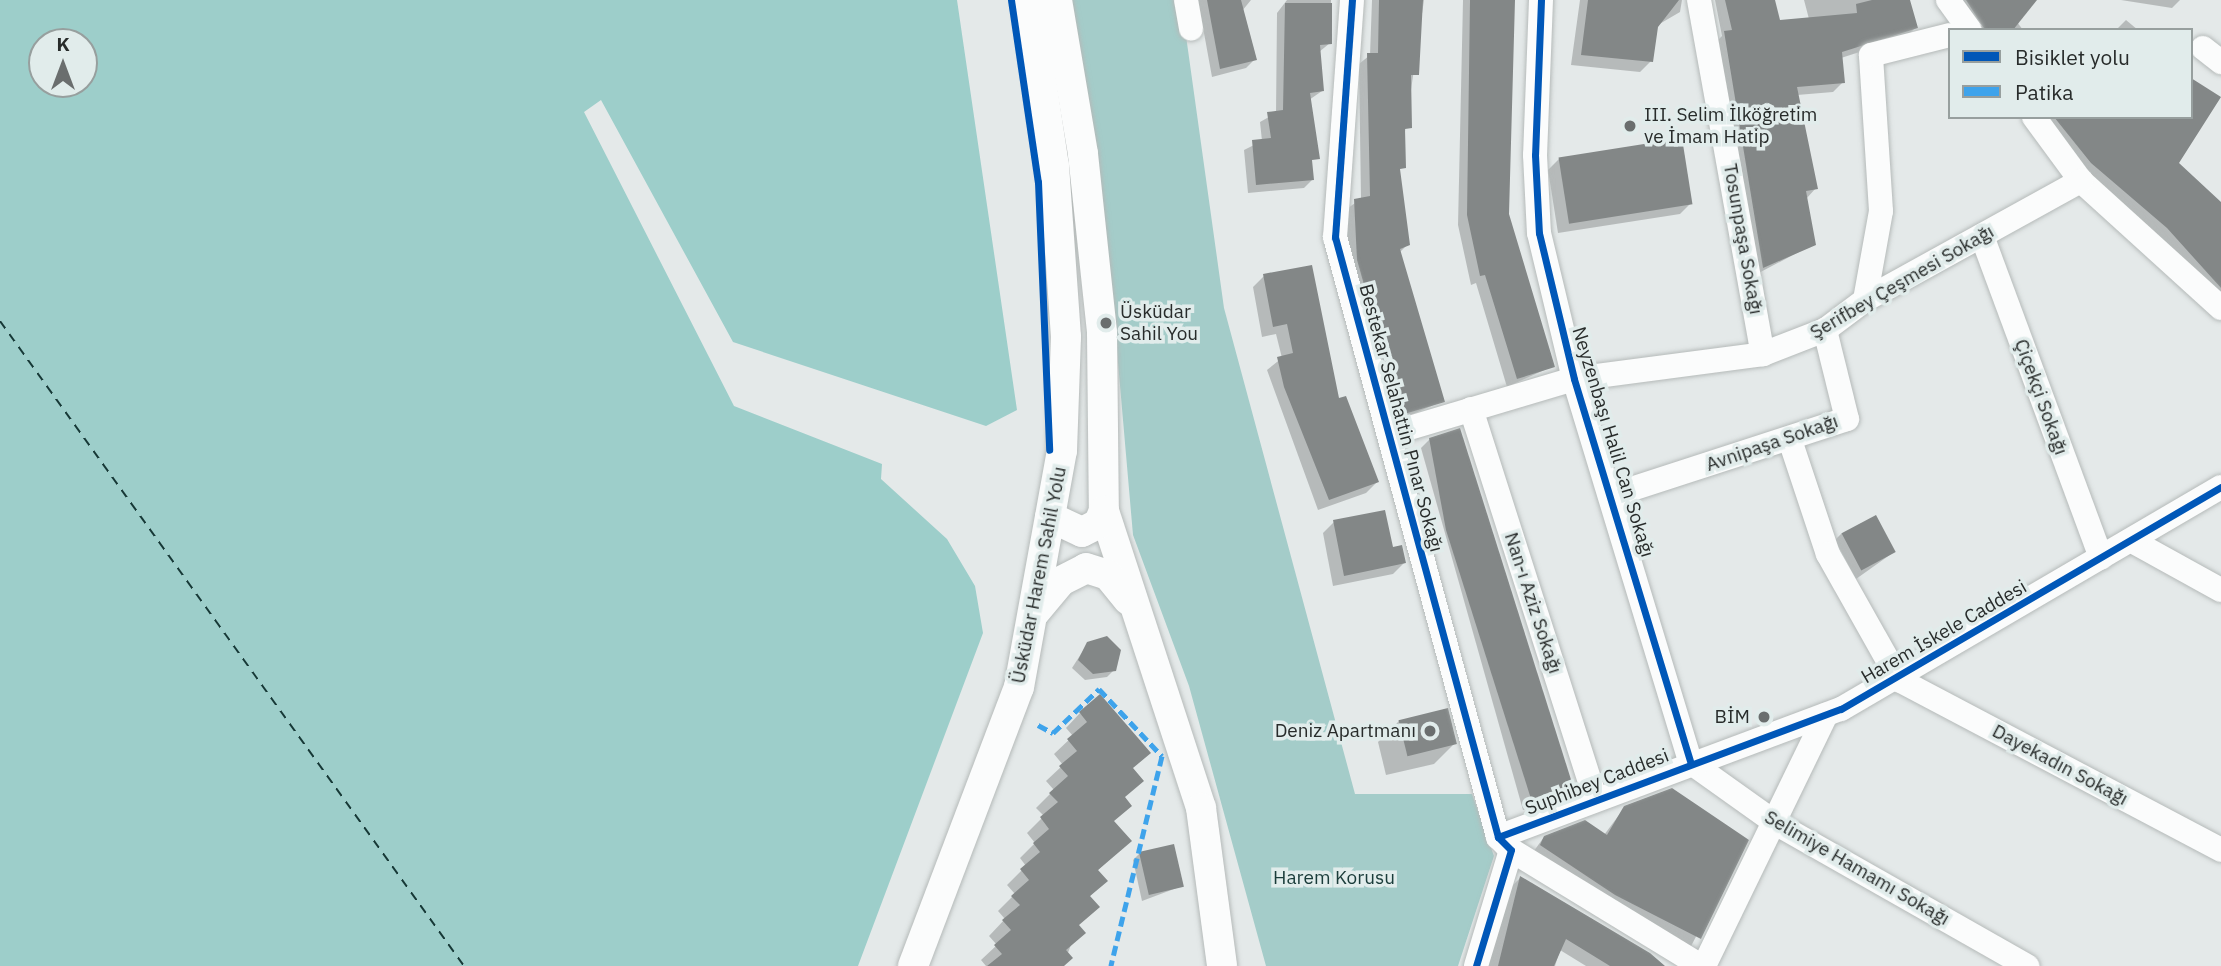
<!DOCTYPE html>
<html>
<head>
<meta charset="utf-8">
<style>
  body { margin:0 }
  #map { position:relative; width:2221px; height:966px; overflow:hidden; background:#e4e9e9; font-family:"IBM Plex Sans",sans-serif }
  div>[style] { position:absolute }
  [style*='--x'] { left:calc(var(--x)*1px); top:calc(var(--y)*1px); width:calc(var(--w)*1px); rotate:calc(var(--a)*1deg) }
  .forest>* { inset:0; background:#a4ccc9 }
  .water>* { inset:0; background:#9dceca }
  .shadow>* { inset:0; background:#0003 }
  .ferry>* { height:2px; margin-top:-1px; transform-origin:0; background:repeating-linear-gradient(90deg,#163836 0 9px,transparent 0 16px) }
  .building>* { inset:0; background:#838787; transform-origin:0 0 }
  .roads { filter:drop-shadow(0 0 2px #b5bab9) drop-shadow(0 0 2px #b5bab9) }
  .minor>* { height:24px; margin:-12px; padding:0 12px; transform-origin:12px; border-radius:12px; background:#fbfcfc }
  .major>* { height:30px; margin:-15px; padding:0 15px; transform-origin:15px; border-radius:15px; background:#fbfcfc }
  .quiet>* { height:5px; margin-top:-2.5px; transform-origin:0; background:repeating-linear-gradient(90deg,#3ea3eb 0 10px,transparent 0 15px) }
  .cycleway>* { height:7px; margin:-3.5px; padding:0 3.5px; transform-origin:3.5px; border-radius:3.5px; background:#0057b8 }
  .dots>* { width:19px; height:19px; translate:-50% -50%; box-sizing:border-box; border:4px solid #e1eceb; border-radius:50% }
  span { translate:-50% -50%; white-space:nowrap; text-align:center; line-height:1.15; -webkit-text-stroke:7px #e1eceb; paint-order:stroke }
  .poi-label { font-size:19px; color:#282c2b }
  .left { translate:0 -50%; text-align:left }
  .right { translate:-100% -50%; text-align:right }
  .street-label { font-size:19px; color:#282c2b }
  .park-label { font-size:19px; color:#1a3c3a }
  .legend { position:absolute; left:1948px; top:28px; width:245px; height:91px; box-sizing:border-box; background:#e1eceb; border:2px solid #979f9e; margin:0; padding:9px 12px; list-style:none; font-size:21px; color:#282c2b }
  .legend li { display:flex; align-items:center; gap:14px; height:35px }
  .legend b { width:35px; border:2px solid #979f9e }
  .north { position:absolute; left:28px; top:28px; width:70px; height:70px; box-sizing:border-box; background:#e1eceb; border:2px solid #979f9e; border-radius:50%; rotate:0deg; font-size:19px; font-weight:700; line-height:28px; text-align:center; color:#282c2b }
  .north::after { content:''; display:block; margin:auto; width:24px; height:32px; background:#6a6e6e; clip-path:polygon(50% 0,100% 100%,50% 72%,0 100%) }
</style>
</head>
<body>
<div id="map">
  <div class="forest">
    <div style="clip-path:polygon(1070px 0,1181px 0,1224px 308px,1355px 794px,1472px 794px,1494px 856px,1458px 966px,1266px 966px,1189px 686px,1133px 535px,1115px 328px)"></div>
  </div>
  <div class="water">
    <div style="clip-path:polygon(evenodd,0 0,957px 0,1017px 410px,986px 426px,733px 342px,601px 100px,584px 112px,734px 406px,882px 464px,881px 479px,947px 539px,975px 586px,983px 633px,858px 966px,0 966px,0 0,42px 42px,84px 42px,84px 84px,42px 84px,42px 42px)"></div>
  </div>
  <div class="shadow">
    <div style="clip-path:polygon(1198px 0,1251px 0,1242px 11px,1255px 59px,1246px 68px,1212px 77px)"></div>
    <div style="clip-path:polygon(1287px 0,1331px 0,1330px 43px,1319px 52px,1322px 91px,1309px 100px,1312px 180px,1304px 188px,1248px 193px,1244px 150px,1262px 141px,1260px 122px,1276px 113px,1277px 13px)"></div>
    <div style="clip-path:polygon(1372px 0,1424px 0,1399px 173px,1408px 244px,1399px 253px,1443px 401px,1392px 423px,1349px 270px,1345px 210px,1361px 199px,1359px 64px,1370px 55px)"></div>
    <div style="clip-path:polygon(1463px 0,1513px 0,1507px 214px,1553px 366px,1507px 387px,1476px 283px,1471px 285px,1458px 225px)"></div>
    <div style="clip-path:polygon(1580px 0,1682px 0,1680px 12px,1656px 26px,1651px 61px,1640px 72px,1571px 65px)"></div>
    <div style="clip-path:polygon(1715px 0,1773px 0,1779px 22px,1809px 19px,1804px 0,1908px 0,1916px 27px,1906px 37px,1841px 58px,1843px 82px,1833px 92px,1797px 95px,1816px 188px,1806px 199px,1814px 244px,1753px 276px,1715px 43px,1722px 36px)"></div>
    <div style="clip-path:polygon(1948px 0,2029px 0,2017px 22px,2023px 30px,1971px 30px)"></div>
    <div style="clip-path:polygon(2121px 0,2180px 0,2172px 8px)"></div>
    <div style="clip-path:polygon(2126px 20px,2138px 30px,2116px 30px)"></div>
    <div style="clip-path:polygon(2219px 98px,2177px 163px,2221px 203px,2221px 302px,2081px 172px,2036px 117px,2191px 117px)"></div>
    <div style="clip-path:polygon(1559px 159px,1691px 203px,1680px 214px,1558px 233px,1548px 170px)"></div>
    <div style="clip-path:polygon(1264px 276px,1338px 401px,1377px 482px,1366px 493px,1318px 510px,1267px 370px,1282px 358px,1276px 334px,1262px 337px,1253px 287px)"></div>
    <div style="clip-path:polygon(1430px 439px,1572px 788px,1523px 810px,1421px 448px)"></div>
    <div style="clip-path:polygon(1334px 522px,1404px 563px,1393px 574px,1333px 586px,1323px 533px)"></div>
    <div style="clip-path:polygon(1842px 533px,1894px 552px,1856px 579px,1835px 540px)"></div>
    <div style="clip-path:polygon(1088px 643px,1114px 670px,1107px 677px,1085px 680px,1072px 668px)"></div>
    <div style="clip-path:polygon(1080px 713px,1131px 770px,1113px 822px,1129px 841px,1097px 871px,1105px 881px,1089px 897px,1063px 966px,986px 966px,981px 960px,997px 945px,989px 936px,1005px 919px,998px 911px,1015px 894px,1007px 885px,1026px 866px,1020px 858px,1035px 843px,1027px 833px,1044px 816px,1036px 808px,1054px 790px,1046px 781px,1063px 765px,1054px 754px,1073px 736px,1066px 728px)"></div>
    <div style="clip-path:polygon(1399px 721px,1455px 743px,1434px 764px,1386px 775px,1378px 742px)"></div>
    <div style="clip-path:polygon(1625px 807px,1747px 840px,1690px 948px,1531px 855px,1544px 837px,1604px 835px)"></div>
    <div style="clip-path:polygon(1140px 853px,1182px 886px,1142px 901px,1133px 860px)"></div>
    <div style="clip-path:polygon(1520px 878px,1660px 966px,1586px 966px,1560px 950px,1555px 966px,1488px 966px,1511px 887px)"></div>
  </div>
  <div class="ferry">
    <div style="--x:0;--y:321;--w:795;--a:54.27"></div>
  </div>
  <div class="building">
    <div style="clip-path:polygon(1207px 0,1241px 0,1257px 60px,1220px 69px)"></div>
    <div style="clip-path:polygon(1379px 0,1423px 0,1419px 75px,1411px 75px,1412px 128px,1405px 129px,1406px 168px,1400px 169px,1410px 245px,1400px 249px,1445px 402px,1401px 415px,1357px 260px,1354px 199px,1370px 196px,1367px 53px,1378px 53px)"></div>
    <div style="clip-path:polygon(1470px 0,1515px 0,1509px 214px,1555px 367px,1517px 379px,1485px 275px,1480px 276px,1467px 215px)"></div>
    <div style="clip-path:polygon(1588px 0,1679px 0,1658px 27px,1653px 62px,1581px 55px)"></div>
    <div style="clip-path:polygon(1725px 0,1775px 0,1780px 20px,1857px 13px,1856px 4px,1872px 0,1910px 0,1918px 28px,1842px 52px,1845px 83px,1797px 87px,1818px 189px,1806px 191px,1816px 245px,1763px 268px,1724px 31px,1732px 30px)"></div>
    <div style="clip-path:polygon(1966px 0,2037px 0,2013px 30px,1985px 30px)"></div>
    <div style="clip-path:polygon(1285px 3px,1332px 3px,1332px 44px,1320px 45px,1324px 91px,1310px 93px,1320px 159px,1312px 160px,1314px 180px,1256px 185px,1252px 140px,1271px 138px,1267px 112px,1283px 110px)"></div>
    <div style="clip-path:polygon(2191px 78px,2221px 97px,2179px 163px,2221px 202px,2221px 288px,2167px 228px,2091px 163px,2054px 117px,2191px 117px)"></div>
    <div style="left:1682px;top:138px;width:67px;height:125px;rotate:81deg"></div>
    <div style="clip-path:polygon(1312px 265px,1339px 398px,1346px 396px,1379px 482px,1329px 500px,1284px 387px,1277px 357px,1293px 353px,1287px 324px,1273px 327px,1263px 274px)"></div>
    <div style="clip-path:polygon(1460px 428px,1574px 789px,1532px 802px,1446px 530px,1429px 438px)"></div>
    <div style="clip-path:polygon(1385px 510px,1393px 547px,1402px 545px,1406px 563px,1344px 576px,1333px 520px)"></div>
    <div style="left:1876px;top:515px;width:42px;height:39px;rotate:62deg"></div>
    <div style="clip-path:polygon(1107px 636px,1121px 650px,1116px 671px,1093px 674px,1078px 660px,1087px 642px)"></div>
    <div style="clip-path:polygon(1100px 694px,1151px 753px,1133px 768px,1144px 781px,1125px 797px,1132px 806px,1114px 821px,1132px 841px,1098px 870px,1108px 881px,1090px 896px,1100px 907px,1079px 925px,1086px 933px,1066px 950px,1073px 958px,1064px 966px,987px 966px,1002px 954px,994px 945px,1011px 930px,1002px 920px,1020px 905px,1011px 896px,1029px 880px,1020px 869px,1040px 852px,1033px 843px,1049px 829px,1040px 817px,1058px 802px,1049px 793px,1068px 776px,1059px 766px,1077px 751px,1067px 739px,1087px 722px,1079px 712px)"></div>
    <div style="left:1448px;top:708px;width:37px;height:51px;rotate:76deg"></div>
    <div style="clip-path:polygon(1672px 788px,1749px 840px,1701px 939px,1615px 895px,1540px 845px,1544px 836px,1585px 820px,1607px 835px,1624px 806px)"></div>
    <div style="left:1174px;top:844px;width:44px;height:36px;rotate:77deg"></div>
    <div style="clip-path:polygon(1520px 876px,1650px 953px,1665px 966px,1610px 966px,1566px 939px,1554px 966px,1498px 966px)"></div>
  </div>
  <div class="roads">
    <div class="minor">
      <div style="--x:1186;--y:0;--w:29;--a:80"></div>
      <div style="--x:1352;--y:0;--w:238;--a:94.1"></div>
      <div style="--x:1335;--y:237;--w:622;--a:74.8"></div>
      <div style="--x:1498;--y:837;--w:18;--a:45"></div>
      <div style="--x:1511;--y:850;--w:121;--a:106.8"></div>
      <div style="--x:1541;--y:0;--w:155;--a:92.2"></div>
      <div style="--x:1535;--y:155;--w:78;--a:87.1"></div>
      <div style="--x:1539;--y:233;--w:150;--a:76.5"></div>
      <div style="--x:1574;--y:379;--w:400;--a:73.1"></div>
      <div style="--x:1699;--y:0;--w:360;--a:79.8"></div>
      <div style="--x:1948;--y:0;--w:37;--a:54"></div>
      <div style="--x:2203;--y:48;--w:23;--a:38"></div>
      <div style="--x:2034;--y:117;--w:79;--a:53.7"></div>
      <div style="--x:2081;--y:181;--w:189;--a:42.2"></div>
      <div style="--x:1982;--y:236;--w:343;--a:69.7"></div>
      <div style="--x:1865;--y:300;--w:90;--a:-79.8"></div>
      <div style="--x:1881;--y:211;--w:156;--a:-93.7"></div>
      <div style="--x:1871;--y:55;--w:81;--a:-14.2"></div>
      <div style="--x:1471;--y:409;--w:407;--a:72.3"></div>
      <div style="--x:1389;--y:434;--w:193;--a:-16.6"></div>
      <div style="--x:1574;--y:379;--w:191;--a:-7.5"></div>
      <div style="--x:1763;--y:354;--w:66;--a:-21.2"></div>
      <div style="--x:1825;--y:330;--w:50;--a:-36.9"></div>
      <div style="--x:1865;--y:300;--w:247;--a:-28.9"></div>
      <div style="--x:1790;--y:440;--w:120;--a:71.6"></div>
      <div style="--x:1828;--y:554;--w:145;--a:60.6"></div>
      <div style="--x:1613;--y:495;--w:246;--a:-18"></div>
      <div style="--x:1847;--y:419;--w:92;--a:-103.9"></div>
      <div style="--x:2134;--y:542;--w:99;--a:28.9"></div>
      <div style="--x:1899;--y:680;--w:364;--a:27.8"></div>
      <div style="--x:1690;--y:762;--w:107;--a:35.5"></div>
      <div style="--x:1777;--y:824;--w:288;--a:29.6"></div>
      <div style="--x:1498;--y:837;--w:366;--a:-20.5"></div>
      <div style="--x:1841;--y:709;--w:440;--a:-30.3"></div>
      <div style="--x:1511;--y:850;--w:223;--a:31.4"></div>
      <div style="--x:1704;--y:966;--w:279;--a:-64.1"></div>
    </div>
    <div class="major">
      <div style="--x:1057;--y:0;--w:156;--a:80.4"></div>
      <div style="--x:1083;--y:154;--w:180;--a:83.9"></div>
      <div style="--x:1102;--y:333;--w:178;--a:89.4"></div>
      <div style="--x:1104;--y:511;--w:312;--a:71.9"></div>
      <div style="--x:1201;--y:808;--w:159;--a:82.4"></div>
      <div style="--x:1050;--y:517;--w:35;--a:25"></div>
      <div style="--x:1082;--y:532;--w:18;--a:-27"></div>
      <div style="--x:1098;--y:524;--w:14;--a:-65"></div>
      <div style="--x:1035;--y:612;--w:40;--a:-50"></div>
      <div style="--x:1061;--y:581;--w:28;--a:-27"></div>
      <div style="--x:1086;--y:568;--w:23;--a:18"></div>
      <div style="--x:1108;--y:575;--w:32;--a:51"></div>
      <div style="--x:913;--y:966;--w:298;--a:-69.2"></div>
      <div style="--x:1019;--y:687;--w:240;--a:-79.7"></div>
      <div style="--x:1062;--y:451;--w:114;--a:-88"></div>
      <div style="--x:1066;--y:337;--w:171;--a:-94"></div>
      <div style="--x:1054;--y:166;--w:168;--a:-98.6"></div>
    </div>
  </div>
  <div class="quiet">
    <div style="--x:1038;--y:725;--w:17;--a:28"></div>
    <div style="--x:1053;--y:733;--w:64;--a:-43.7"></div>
    <div style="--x:1099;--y:689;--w:92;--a:46.8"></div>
    <div style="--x:1162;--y:756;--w:216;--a:103.7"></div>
  </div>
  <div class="cycleway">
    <div style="--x:1011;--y:0;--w:184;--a:81.6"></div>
    <div style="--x:1038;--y:182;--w:268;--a:87.6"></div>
    <div style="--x:1352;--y:0;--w:238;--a:94.1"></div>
    <div style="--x:1335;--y:237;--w:622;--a:74.8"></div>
    <div style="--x:1498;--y:837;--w:18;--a:45"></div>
    <div style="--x:1511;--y:850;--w:121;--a:106.8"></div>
    <div style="--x:1541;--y:0;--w:155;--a:92.2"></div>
    <div style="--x:1535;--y:155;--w:78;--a:87.1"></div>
    <div style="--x:1539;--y:233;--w:150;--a:76.5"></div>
    <div style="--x:1574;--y:379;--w:400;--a:73.1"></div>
    <div style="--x:1498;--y:837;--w:366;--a:-20.5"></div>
    <div style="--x:1841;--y:709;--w:440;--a:-30.3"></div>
  </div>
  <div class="dots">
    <div style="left:1630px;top:126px;background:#6a6e6e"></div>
    <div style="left:1106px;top:323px;background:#6a6e6e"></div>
    <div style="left:1764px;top:717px;background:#6a6e6e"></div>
    <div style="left:1430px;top:731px;background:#6a6e6e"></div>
  </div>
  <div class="poi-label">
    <span class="left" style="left:1644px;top:126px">III. Selim İlköğretim<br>ve İmam Hatip</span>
    <span class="left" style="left:1120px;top:323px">Üsküdar<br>Sahil You</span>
    <span class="right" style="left:1750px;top:717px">BİM</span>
    <span class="right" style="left:1416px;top:731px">Deniz Apartmanı</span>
  </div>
  <div class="street-label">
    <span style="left:1743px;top:239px;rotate:80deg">Tosunpaşa Sokağı</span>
    <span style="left:1902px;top:282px;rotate:-30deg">Şerifbey Çeşmesi Sokağı</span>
    <span style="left:2041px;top:397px;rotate:70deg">Çiçekçi Sokağı</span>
    <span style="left:1401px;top:418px;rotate:75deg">Bestekar Selahattin Pınar Sokağı</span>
    <span style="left:1613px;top:442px;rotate:73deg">Neyzenbaşı Halil Can Sokağı</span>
    <span style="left:1772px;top:443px;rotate:-19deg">Avnipaşa Sokağı</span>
    <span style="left:1039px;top:575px;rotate:-79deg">Üsküdar Harem Sahil Yolu</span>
    <span style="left:1533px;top:603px;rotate:72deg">Nan-ı Aziz Sokağı</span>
    <span style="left:1944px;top:632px;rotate:-30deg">Harem İskele Caddesi</span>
    <span style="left:2060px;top:765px;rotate:28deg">Dayekadın Sokağı</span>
    <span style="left:1597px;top:782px;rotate:-21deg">Suphibey Caddesi</span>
    <span style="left:1857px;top:868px;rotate:30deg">Selimiye Hamamı Sokağı</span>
  </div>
  <div class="park-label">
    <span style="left:1334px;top:878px">Harem Korusu</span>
  </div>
  <ul class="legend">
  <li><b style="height:9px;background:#0057b8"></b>Bisiklet yolu</li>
  <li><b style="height:9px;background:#3ea3eb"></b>Patika</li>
  </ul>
  <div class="north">K</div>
</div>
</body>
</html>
